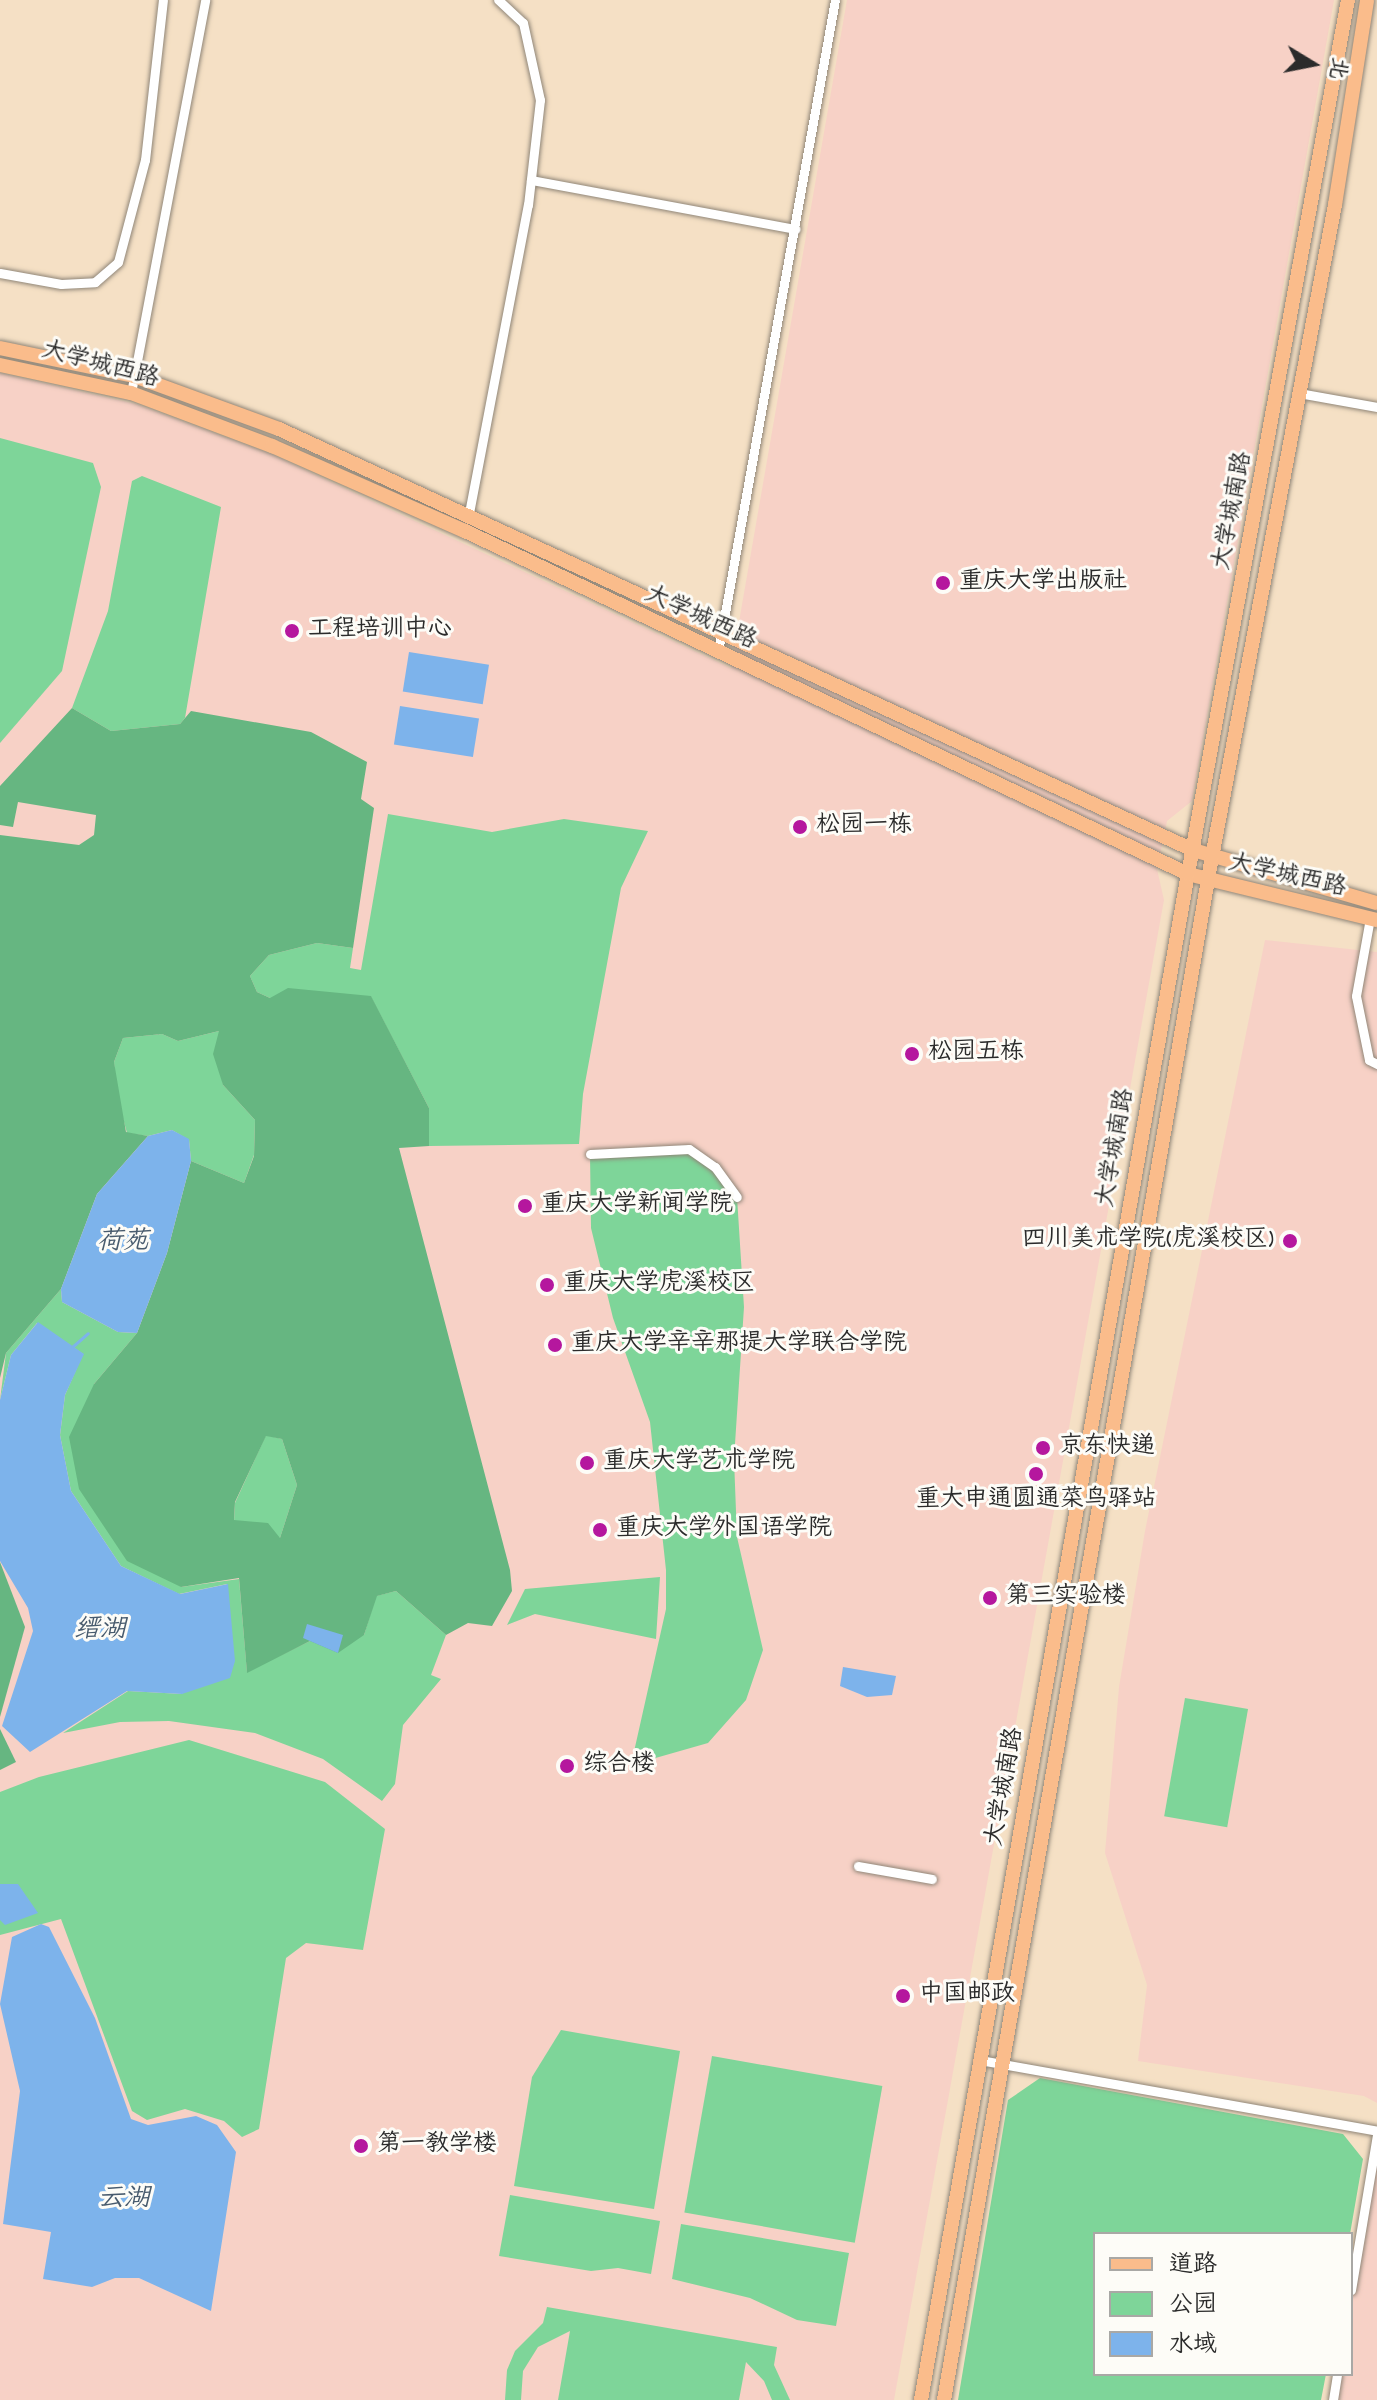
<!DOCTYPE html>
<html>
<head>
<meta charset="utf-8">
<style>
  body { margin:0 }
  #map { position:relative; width:1377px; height:2400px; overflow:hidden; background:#f5e0c5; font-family:Dekko,"LXGW WenKai TC",sans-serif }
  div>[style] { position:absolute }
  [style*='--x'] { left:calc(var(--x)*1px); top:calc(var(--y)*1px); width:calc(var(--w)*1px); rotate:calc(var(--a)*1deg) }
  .built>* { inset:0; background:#f7d1c6 }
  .green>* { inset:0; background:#7ed599; transform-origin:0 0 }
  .forest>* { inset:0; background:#66b681 }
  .water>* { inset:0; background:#7db3eb; transform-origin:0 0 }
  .stream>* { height:3px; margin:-1.5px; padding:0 1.5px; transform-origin:1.5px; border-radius:1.5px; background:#7db3eb }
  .roads { filter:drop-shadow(0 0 2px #908678) drop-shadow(0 0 2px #908678) }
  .street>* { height:9px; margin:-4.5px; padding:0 4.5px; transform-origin:4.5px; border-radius:4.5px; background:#fff }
  .primary>* { height:14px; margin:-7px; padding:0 7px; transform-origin:7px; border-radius:7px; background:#fabc8b }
  .dots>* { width:22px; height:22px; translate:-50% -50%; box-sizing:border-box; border:4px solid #fdfcf7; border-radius:50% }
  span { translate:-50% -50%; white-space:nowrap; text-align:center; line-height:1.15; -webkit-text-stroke:6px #fdfcf7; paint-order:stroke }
  .street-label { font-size:24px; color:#2b2b2b }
  .poi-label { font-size:24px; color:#2b2b2b }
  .left { translate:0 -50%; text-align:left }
  .right { translate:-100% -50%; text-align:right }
  .water-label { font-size:26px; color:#485b6e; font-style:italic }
  .legend { position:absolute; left:1093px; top:2232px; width:260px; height:144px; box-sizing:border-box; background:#fdfcf7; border:2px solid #a9a8a5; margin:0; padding:10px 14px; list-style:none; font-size:24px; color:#2b2b2b }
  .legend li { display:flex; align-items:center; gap:16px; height:40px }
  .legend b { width:40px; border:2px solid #a9a8a5 }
  .north { position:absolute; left:1273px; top:24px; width:80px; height:80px; -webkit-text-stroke:6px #fdfcf7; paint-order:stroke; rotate:100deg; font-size:22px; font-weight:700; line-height:32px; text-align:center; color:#2b2b2b }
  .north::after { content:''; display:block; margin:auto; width:28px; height:36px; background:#2b2b2b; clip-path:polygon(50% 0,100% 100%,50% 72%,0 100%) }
</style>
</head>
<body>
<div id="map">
  <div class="built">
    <div style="clip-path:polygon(847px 0,1334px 0,1192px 801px,1167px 821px,1157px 869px,1164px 900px,894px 2400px,0 2400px,0 373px,136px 404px,271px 454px,731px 668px)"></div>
    <div style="clip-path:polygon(1265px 940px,1377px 952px,1377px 2103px,1364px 2096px,1138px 2061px,1147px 1985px,1105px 1853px,1119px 1687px,1145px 1531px)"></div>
    <div style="clip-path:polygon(1377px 2135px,1377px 2400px,1332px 2400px,1336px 2374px,1351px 2374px,1351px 2288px)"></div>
  </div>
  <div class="green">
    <div style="clip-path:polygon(0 438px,93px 463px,101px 487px,62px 671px,0 743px)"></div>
    <div style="clip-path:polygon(142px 476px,221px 507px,185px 718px,180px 724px,111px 731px,72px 708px,108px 611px,132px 481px)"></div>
    <div style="clip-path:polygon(388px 814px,492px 832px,564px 819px,648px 831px,621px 888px,583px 1094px,579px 1144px,429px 1146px,429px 1108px,371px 997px,270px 998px,257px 992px,250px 976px,269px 955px,317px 943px,353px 948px,350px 968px,361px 970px)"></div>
    <div style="clip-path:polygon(219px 1031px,223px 1085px,255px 1120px,254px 1155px,244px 1183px,191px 1161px,189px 1140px,172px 1130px,148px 1136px,127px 1133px,117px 1096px,114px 1062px,123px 1038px,162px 1034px,178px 1041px)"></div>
    <div style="clip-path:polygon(689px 1149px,715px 1167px,737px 1197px,744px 1307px,734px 1459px,737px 1537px,763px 1650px,746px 1700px,708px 1743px,631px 1765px,666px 1609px,666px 1570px,650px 1422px,613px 1318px,591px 1228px,590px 1154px)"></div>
    <div style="clip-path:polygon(61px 1289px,62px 1302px,118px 1332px,137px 1333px,94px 1384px,181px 1587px,239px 1579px,247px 1672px,310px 1641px,364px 1635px,376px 1596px,396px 1591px,446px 1635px,431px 1675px,441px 1679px,403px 1725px,395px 1784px,382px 1801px,323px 1759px,255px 1733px,169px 1721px,120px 1722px,63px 1733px,128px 1691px,182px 1694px,227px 1584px,179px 1594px,121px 1566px,71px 1491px,60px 1435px,65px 1395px,83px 1354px,37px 1323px,11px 1355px,0 1400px,6px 1353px)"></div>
    <div style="clip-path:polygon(266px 1435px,282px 1439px,297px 1485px,280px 1538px,234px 1521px,235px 1503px)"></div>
    <div style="clip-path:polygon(660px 1577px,656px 1639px,535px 1614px,507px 1625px,525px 1589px)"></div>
    <div style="left:1185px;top:1698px;width:64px;height:120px;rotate:10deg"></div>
    <div style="clip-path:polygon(189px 1740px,325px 1782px,385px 1829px,363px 1950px,306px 1943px,286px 1958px,259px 2129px,242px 2137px,224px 2121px,185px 2109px,147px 2120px,132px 2111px,61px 1919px,0 1935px,0 1792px,39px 1777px)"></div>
    <div style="clip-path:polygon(561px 2030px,680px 2051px,654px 2209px,514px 2186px,532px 2077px)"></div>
    <div style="left:712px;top:2056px;width:173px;height:159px;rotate:10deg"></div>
    <div style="clip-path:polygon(1040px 2078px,1343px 2134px,1363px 2159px,1350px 2234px,1095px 2234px,1095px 2374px,1326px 2374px,1321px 2400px,958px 2400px,1008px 2100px)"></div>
    <div style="clip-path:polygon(510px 2195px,660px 2221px,651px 2274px,618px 2268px,591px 2271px,499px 2256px)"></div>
    <div style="clip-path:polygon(681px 2224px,849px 2253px,836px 2326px,797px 2320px,750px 2298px,672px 2279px)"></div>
    <div style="clip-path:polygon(547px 2307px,777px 2347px,774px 2365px,790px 2400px,772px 2400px,764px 2381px,746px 2362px,739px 2400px,558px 2400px,570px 2331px,538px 2347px,523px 2371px,521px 2400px,505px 2400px,507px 2370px,515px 2351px,543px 2323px)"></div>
  </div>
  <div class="forest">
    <div style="clip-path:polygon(evenodd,72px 708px,111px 731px,180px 724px,191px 711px,311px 732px,367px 762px,361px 799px,374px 808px,353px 948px,317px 943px,269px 955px,250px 976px,257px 992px,270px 998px,288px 988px,371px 996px,429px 1108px,429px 1146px,399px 1148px,510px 1570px,512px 1591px,492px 1626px,468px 1623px,446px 1635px,396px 1591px,377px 1596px,364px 1635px,338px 1653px,310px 1641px,247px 1673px,239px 1578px,181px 1587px,127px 1561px,79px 1489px,69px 1437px,94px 1384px,137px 1333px,167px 1253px,191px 1161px,244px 1183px,254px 1156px,255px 1120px,223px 1085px,213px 1054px,219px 1031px,178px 1041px,162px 1034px,123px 1038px,114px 1062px,126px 1132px,148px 1136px,97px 1194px,61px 1289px,6px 1353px,0 1378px,0 835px,79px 845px,94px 835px,96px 815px,18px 802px,13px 827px,0 825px,0 786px,72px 708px,266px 1436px,282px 1439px,297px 1485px,280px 1538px,268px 1523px,234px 1520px,235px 1502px,266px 1436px)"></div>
    <div style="clip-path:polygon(0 1562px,25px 1627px,0 1717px)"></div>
    <div style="clip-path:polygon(0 1729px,16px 1762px,0 1770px)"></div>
  </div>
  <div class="water">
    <div style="left:409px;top:652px;width:81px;height:40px;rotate:9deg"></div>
    <div style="left:400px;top:706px;width:80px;height:39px;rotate:9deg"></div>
    <div style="clip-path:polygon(172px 1130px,189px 1139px,191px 1161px,167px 1253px,137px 1333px,118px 1332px,62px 1302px,61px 1289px,97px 1194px,148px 1136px)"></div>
    <div style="clip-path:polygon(38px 1322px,84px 1354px,65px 1395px,60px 1435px,71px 1491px,121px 1566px,180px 1594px,228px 1584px,235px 1661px,230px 1678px,182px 1694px,127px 1691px,30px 1752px,2px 1726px,33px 1631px,28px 1608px,0 1561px,0 1400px,11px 1355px)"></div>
    <div style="clip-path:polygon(307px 1624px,343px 1635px,338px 1653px,303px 1638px)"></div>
    <div style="clip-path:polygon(843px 1667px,896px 1676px,892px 1695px,867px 1697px,840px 1686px)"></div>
    <div style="clip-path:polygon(0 1884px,18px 1884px,38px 1913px,5px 1925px,0 1920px)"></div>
    <div style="clip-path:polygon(41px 1924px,49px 1927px,95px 2018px,131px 2119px,148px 2125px,196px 2116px,217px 2125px,236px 2152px,211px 2311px,139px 2278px,115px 2278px,92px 2287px,43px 2279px,51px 2232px,3px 2224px,20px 2091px,0 2004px,12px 1937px)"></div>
  </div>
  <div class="stream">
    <div style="--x:72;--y:1347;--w:21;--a:-41"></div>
  </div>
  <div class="roads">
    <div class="street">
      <div style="--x:531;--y:180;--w:269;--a:10.5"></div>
      <div style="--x:0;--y:273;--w:62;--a:10.2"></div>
      <div style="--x:61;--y:284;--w:34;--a:-3"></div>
      <div style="--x:95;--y:282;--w:30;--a:-41"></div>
      <div style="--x:118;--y:262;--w:106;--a:-75.2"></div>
      <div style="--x:145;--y:160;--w:161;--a:-83.6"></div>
      <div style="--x:131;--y:393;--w:400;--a:-79.3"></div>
      <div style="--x:1299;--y:393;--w:79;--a:10.2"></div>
      <div style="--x:469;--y:513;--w:314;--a:-79.2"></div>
      <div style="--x:528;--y:205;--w:106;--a:-83.5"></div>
      <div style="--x:540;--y:100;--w:79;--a:-102.4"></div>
      <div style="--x:523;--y:23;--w:34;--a:-137"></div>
      <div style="--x:718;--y:652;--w:662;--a:-79.83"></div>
      <div style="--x:1370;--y:918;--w:79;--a:100.2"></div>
      <div style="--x:1356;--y:996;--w:65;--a:78.5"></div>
      <div style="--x:1369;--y:1060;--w:9;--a:27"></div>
      <div style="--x:590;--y:1154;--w:99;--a:-2.9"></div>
      <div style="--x:689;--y:1149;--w:32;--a:35"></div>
      <div style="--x:715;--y:1167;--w:37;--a:54"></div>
      <div style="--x:858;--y:1866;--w:75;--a:10"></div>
      <div style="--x:980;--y:2060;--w:403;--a:10.1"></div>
      <div style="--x:1351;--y:2290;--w:157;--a:-80.5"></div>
      <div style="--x:1333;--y:2400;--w:26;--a:-81"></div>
    </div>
    <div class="primary">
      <div style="--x:0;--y:348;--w:137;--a:11.8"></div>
      <div style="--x:134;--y:376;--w:154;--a:20.1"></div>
      <div style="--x:279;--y:429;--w:1006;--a:24.73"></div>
      <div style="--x:1193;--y:850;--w:191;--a:16.1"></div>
      <div style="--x:0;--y:365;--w:134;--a:12.1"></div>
      <div style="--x:131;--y:393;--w:151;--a:20.6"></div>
      <div style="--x:272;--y:446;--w:211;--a:23.8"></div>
      <div style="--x:465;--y:531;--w:800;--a:25.38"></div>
      <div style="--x:1188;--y:874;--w:195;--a:13.7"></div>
      <div style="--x:921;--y:2400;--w:1549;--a:-80.08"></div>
      <div style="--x:1188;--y:874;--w:889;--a:-79.63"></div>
      <div style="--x:944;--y:2400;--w:1566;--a:-80.15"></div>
      <div style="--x:1212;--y:857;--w:664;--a:-79.32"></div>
      <div style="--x:1335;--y:205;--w:207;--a:-81.1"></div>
    </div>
  </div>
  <div class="dots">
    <div style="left:943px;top:583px;background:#b5179e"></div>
    <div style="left:292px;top:631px;background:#b5179e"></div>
    <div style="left:800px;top:827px;background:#b5179e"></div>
    <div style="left:912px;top:1054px;background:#b5179e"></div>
    <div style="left:525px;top:1206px;background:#b5179e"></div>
    <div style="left:1290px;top:1241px;background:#b5179e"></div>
    <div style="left:547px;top:1285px;background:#b5179e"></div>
    <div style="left:555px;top:1345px;background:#b5179e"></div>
    <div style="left:1043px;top:1448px;background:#b5179e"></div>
    <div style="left:587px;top:1463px;background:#b5179e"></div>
    <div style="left:1036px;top:1474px;background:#b5179e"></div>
    <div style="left:600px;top:1530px;background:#b5179e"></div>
    <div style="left:990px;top:1598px;background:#b5179e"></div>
    <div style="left:567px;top:1766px;background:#b5179e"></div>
    <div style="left:903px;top:1996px;background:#b5179e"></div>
    <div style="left:361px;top:2146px;background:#b5179e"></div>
  </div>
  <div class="street-label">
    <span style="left:100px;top:366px;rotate:15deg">大学城西路</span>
    <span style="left:1234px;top:511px;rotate:-79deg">大学城南路</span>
    <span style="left:700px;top:619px;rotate:25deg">大学城西路</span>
    <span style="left:1287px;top:877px;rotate:13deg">大学城西路</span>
    <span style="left:1117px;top:1148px;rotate:-80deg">大学城南路</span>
    <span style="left:1006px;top:1787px;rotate:-80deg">大学城南路</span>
  </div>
  <div class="poi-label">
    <span class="left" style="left:959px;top:583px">重庆大学出版社</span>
    <span class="left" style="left:308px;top:631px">工程培训中心</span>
    <span class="left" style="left:816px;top:827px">松园一栋</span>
    <span class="left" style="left:928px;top:1054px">松园五栋</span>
    <span class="left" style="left:541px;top:1206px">重庆大学新闻学院</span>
    <span class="right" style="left:1274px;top:1241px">四川美术学院(虎溪校区)</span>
    <span class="left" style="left:563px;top:1285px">重庆大学虎溪校区</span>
    <span class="left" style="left:571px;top:1345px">重庆大学辛辛那提大学联合学院</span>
    <span class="left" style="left:1059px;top:1448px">京东快递</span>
    <span class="left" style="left:603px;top:1463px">重庆大学艺术学院</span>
    <span style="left:1036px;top:1501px">重大申通圆通菜鸟驿站</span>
    <span class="left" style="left:616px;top:1530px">重庆大学外国语学院</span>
    <span class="left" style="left:1006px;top:1598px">第三实验楼</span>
    <span class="left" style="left:583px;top:1766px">综合楼</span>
    <span class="left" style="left:919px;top:1996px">中国邮政</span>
    <span class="left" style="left:377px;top:2146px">第一教学楼</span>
  </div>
  <div class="water-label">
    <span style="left:123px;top:1243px">荷苑</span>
    <span style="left:100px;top:1631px">缙湖</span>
    <span style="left:124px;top:2200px">云湖</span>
  </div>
  <ul class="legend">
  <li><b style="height:10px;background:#fabc8b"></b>道路</li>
  <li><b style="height:22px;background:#7ed599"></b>公园</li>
  <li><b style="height:22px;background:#7db3eb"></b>水域</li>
  </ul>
  <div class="north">北</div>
</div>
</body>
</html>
